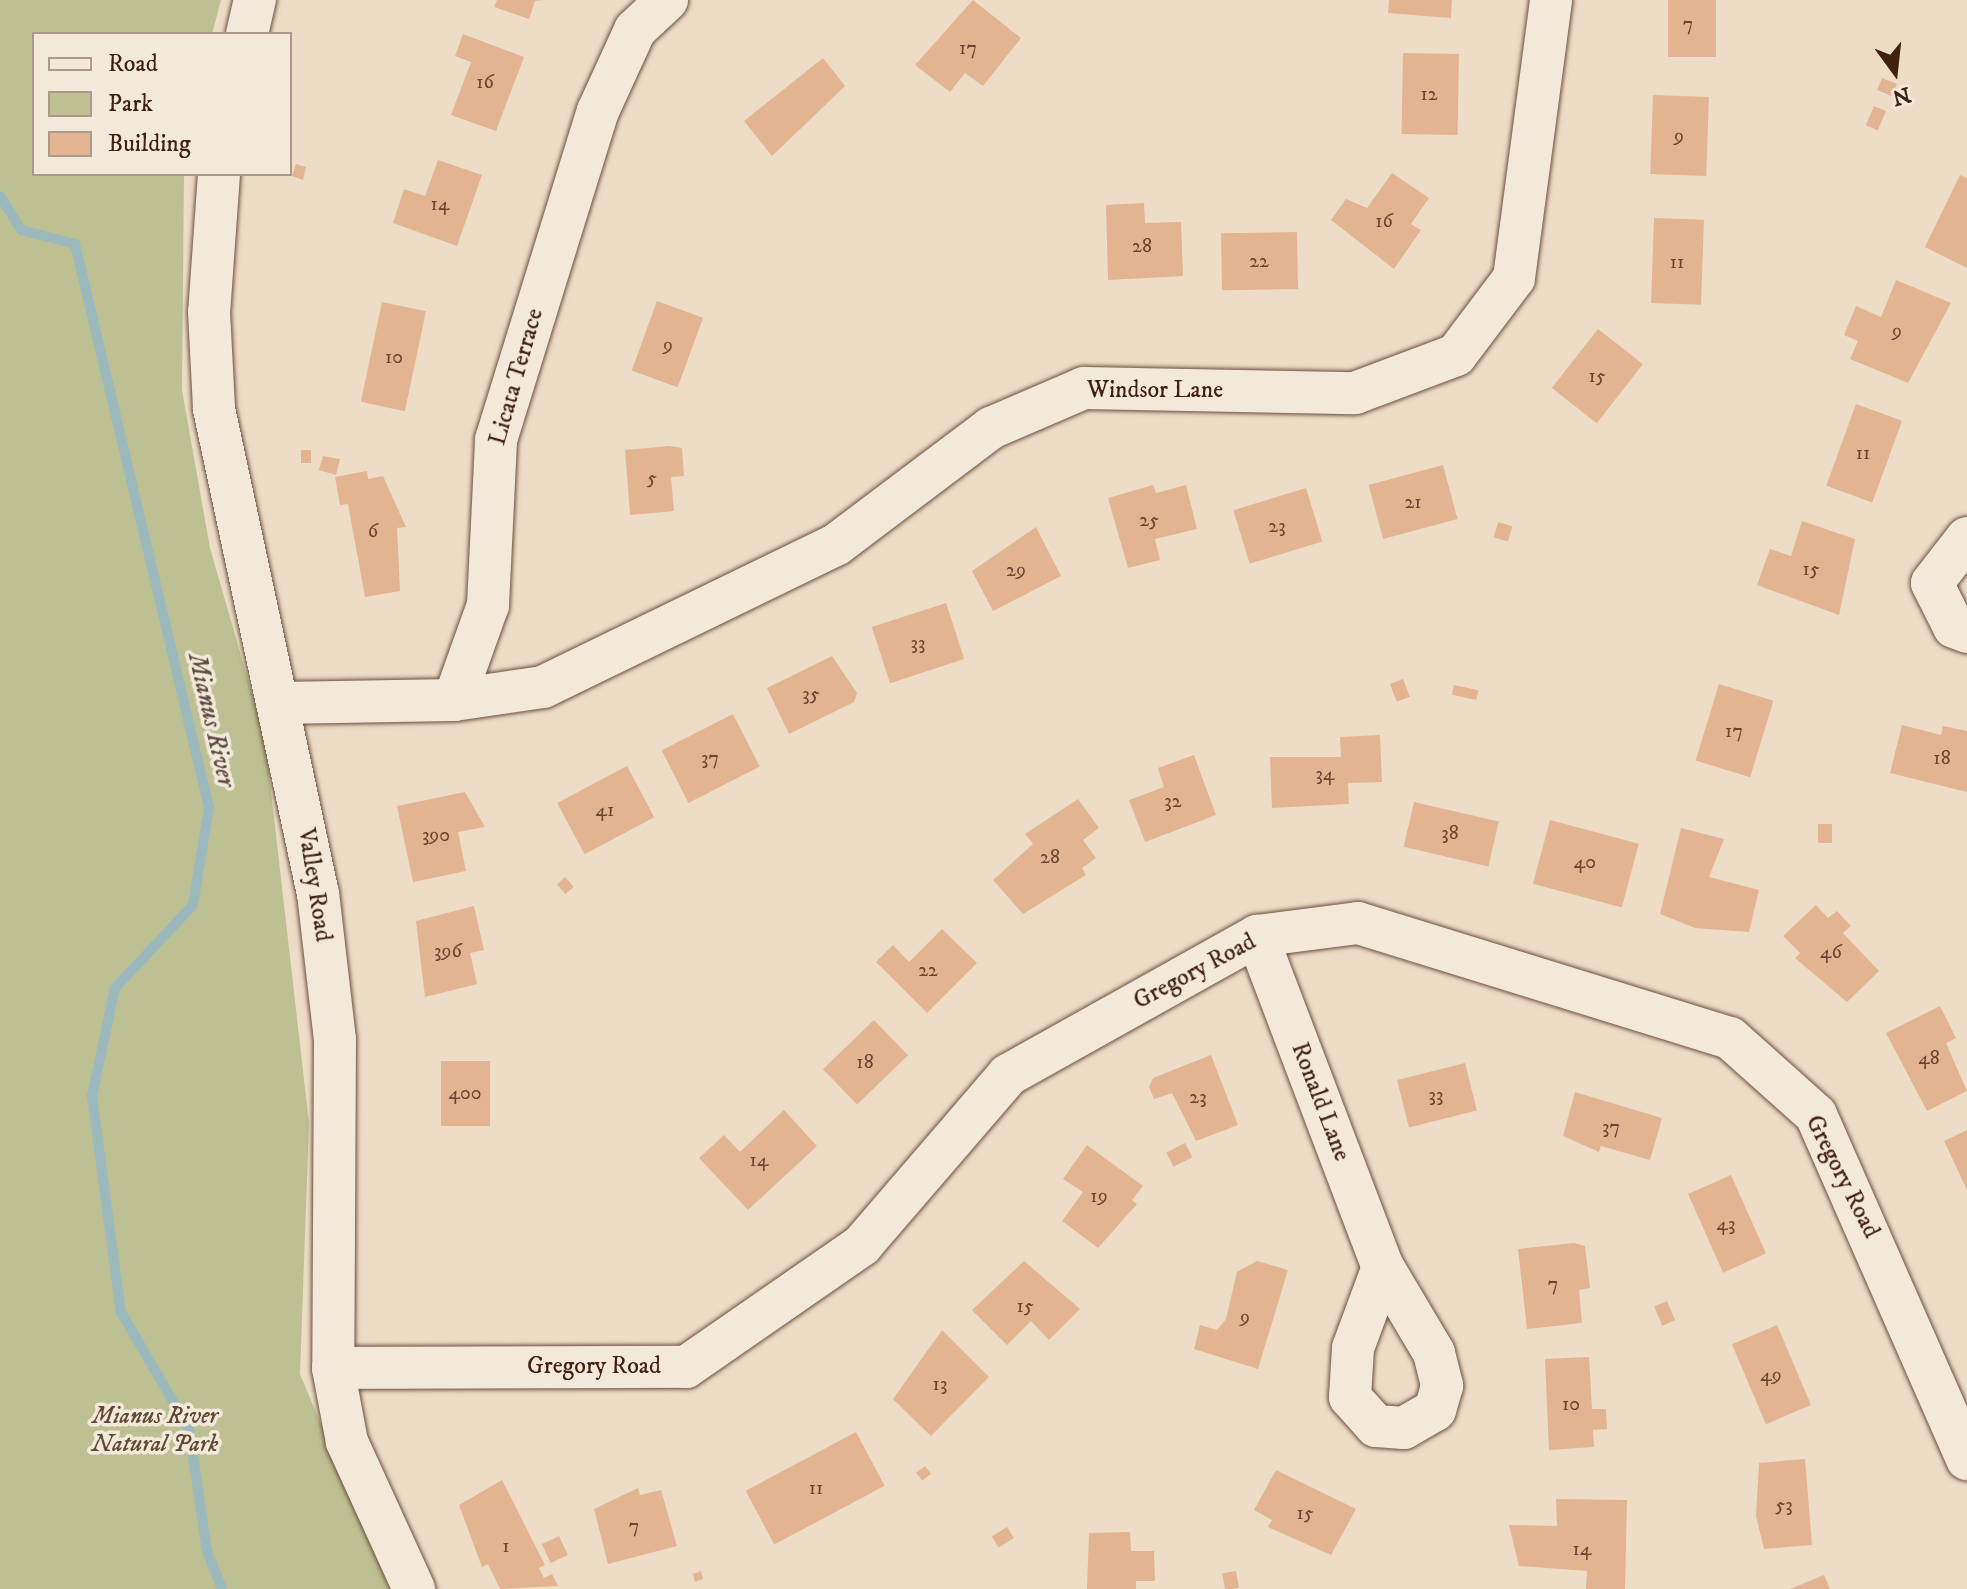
<!DOCTYPE html>
<html>
<head>
<meta charset="utf-8">
<style>
  body { margin:0 }
  #map { position:relative; width:1967px; height:1589px; overflow:hidden; background:#edddc6; font-family:"IM FELL DW Pica",serif }
  div>[style] { position:absolute }
  [style*='--x'] { left:calc(var(--x)*1px); top:calc(var(--y)*1px); width:calc(var(--w)*1px); rotate:calc(var(--a)*1deg) }
  .green>* { inset:0; background:#bcc092 }
  .stream>* { height:10px; margin:-5px; padding:0 5px; transform-origin:5px; border-radius:5px; background:#9cbabe }
  .building>* { inset:0; background:#e3b492; transform-origin:0 0 }
  .roads { filter:drop-shadow(0 0 2px #6c4f3e) drop-shadow(0 0 2px #6c4f3e) }
  .minor>* { height:42px; margin:-21px; padding:0 21px; transform-origin:21px; border-radius:21px; background:#f3e9da }
  span { translate:-50% -50%; white-space:nowrap; text-align:center; line-height:1.15; -webkit-text-stroke:7px #f3e9da; paint-order:stroke }
  .number-label { font-size:20px; color:#6a4531 }
  .number-label span { -webkit-text-stroke-width:0 }
  .street-label { font-size:24px; color:#412011 }
  .park-label { font-size:24px; color:#604831; font-style:italic }
  .water-label { font-size:26px; color:#5c4e45; font-style:italic }
  .legend { position:absolute; left:32px; top:32px; width:260px; height:144px; box-sizing:border-box; background:#f3e9da; border:2px solid #ac998a; margin:0; padding:10px 14px; list-style:none; font-size:24px; color:#412011 }
  .legend li { display:flex; align-items:center; gap:16px; height:40px }
  .legend b { width:40px; border:2px solid #ac998a }
  .north { position:absolute; left:1855px; top:32px; width:80px; height:80px; -webkit-text-stroke:6px #f3e9da; paint-order:stroke; rotate:165deg; font-size:22px; font-weight:700; line-height:32px; text-align:center; color:#412011 }
  .north::after { content:''; display:block; margin:auto; width:28px; height:36px; background:#412011; clip-path:polygon(50% 0,100% 100%,50% 72%,0 100%) }
</style>
</head>
<body>
<div id="map">
  <div class="green">
    <div style="clip-path:polygon(0 0,221px 0,212px 34px,34px 34px,34px 174px,184px 174px,182px 390px,210px 548px,265px 739px,309px 1123px,300px 1374px,390px 1589px,0 1589px)"></div>
  </div>
  <div class="stream">
    <div style="--x:0;--y:196;--w:40;--a:58"></div>
    <div style="--x:21;--y:230;--w:56;--a:14.5"></div>
    <div style="--x:75;--y:244;--w:580;--a:76.63"></div>
    <div style="--x:209;--y:808;--w:98;--a:99.4"></div>
    <div style="--x:193;--y:905;--w:114;--a:133.2"></div>
    <div style="--x:115;--y:988;--w:110;--a:102"></div>
    <div style="--x:92;--y:1096;--w:218;--a:82.4"></div>
    <div style="--x:121;--y:1312;--w:135;--a:59.8"></div>
    <div style="--x:189;--y:1429;--w:123;--a:81.6"></div>
    <div style="--x:207;--y:1551;--w:41;--a:68.5"></div>
  </div>
  <div class="building">
    <div style="clip-path:polygon(497px 0,544px 0,535px 1px,529px 19px,494px 7px)"></div>
    <div style="clip-path:polygon(973px 0,1021px 38px,983px 86px,965px 73px,950px 92px,915px 65px)"></div>
    <div style="clip-path:polygon(1389px 0,1452px 0,1451px 18px,1388px 13px)"></div>
    <div style="left:1668px;top:0;width:48px;height:57px"></div>
    <div style="clip-path:polygon(463px 34px,524px 57px,496px 131px,451px 115px,471px 62px,455px 56px)"></div>
    <div style="left:1403px;top:53px;width:56px;height:81px;rotate:1deg"></div>
    <div style="clip-path:polygon(823px 58px,845px 86px,772px 156px,744px 121px)"></div>
    <div style="left:1882px;top:78px;width:16px;height:13px;rotate:22deg"></div>
    <div style="left:1653px;top:95px;width:56px;height:79px;rotate:2deg"></div>
    <div style="left:1874px;top:106px;width:13px;height:21px;rotate:23deg"></div>
    <div style="clip-path:polygon(438px 160px,482px 175px,457px 246px,393px 223px,404px 189px,425px 196px)"></div>
    <div style="clip-path:polygon(296px 164px,306px 167px,303px 180px,292px 176px)"></div>
    <div style="clip-path:polygon(1392px 173px,1429px 198px,1411px 224px,1421px 230px,1394px 269px,1331px 220px,1346px 199px,1367px 208px)"></div>
    <div style="clip-path:polygon(1960px 175px,1967px 178px,1967px 268px,1925px 247px)"></div>
    <div style="clip-path:polygon(1144px 203px,1145px 223px,1181px 222px,1183px 276px,1108px 280px,1106px 205px)"></div>
    <div style="left:1654px;top:218px;width:50px;height:85px;rotate:2deg"></div>
    <div style="left:1297px;top:232px;width:57px;height:76px;rotate:89deg"></div>
    <div style="clip-path:polygon(1896px 280px,1951px 303px,1908px 383px,1850px 359px,1858px 341px,1844px 335px,1856px 306px,1881px 317px)"></div>
    <div style="left:657px;top:301px;width:49px;height:74px;rotate:20deg"></div>
    <div style="left:382px;top:302px;width:45px;height:102px;rotate:12deg"></div>
    <div style="left:1598px;top:329px;width:57px;height:75px;rotate:38deg"></div>
    <div style="left:1856px;top:404px;width:49px;height:87px;rotate:20deg"></div>
    <div style="clip-path:polygon(669px 446px,682px 448px,684px 476px,671px 477px,674px 511px,630px 515px,625px 450px)"></div>
    <div style="left:301px;top:450px;width:10px;height:13px"></div>
    <div style="clip-path:polygon(323px 456px,340px 459px,336px 475px,319px 470px)"></div>
    <div style="left:1443px;top:465px;width:56px;height:77px;rotate:75deg"></div>
    <div style="clip-path:polygon(367px 471px,368px 479px,383px 476px,406px 527px,397px 528px,400px 591px,365px 597px,348px 504px,340px 505px,335px 477px)"></div>
    <div style="clip-path:polygon(1153px 485px,1156px 493px,1186px 485px,1197px 529px,1155px 539px,1160px 560px,1128px 568px,1108px 498px)"></div>
    <div style="left:1306px;top:488px;width:56px;height:76px;rotate:73deg"></div>
    <div style="clip-path:polygon(1802px 521px,1855px 539px,1839px 615px,1757px 585px,1770px 549px,1791px 556px)"></div>
    <div style="left:1498px;top:522px;width:15px;height:16px;rotate:16deg"></div>
    <div style="clip-path:polygon(1036px 527px,1061px 576px,993px 611px,972px 571px)"></div>
    <div style="left:946px;top:603px;width:59px;height:78px;rotate:72deg"></div>
    <div style="clip-path:polygon(832px 656px,857px 693px,854px 702px,789px 734px,767px 688px)"></div>
    <div style="left:1403px;top:679px;width:19px;height:14px;rotate:69deg"></div>
    <div style="left:1719px;top:684px;width:57px;height:80px;rotate:17deg"></div>
    <div style="left:1454px;top:685px;width:25px;height:10px;rotate:12deg"></div>
    <div style="left:733px;top:714px;width:59px;height:80px;rotate:63deg"></div>
    <div style="clip-path:polygon(1902px 725px,1941px 735px,1943px 726px,1967px 731px,1967px 792px,1890px 773px)"></div>
    <div style="clip-path:polygon(1380px 735px,1382px 782px,1348px 783px,1349px 804px,1272px 808px,1270px 757px,1341px 757px,1340px 737px)"></div>
    <div style="clip-path:polygon(1194px 755px,1216px 815px,1145px 842px,1129px 800px,1164px 787px,1158px 768px)"></div>
    <div style="left:627px;top:766px;width:58px;height:79px;rotate:62deg"></div>
    <div style="clip-path:polygon(465px 792px,485px 827px,458px 832px,466px 871px,413px 882px,397px 806px)"></div>
    <div style="clip-path:polygon(1078px 799px,1099px 828px,1083px 840px,1096px 858px,1082px 868px,1086px 875px,1023px 914px,993px 880px,1033px 844px,1025px 834px)"></div>
    <div style="left:1414px;top:802px;width:87px;height:46px;rotate:13deg"></div>
    <div style="left:1550px;top:820px;width:92px;height:66px;rotate:15deg"></div>
    <div style="left:1818px;top:824px;width:14px;height:19px"></div>
    <div style="clip-path:polygon(1681px 828px,1724px 839px,1709px 877px,1759px 890px,1749px 932px,1695px 928px,1660px 914px)"></div>
    <div style="left:565px;top:877px;width:13px;height:11px;rotate:48deg"></div>
    <div style="clip-path:polygon(1816px 905px,1828px 918px,1837px 911px,1851px 926px,1843px 933px,1879px 971px,1847px 1002px,1795px 958px,1800px 953px,1783px 936px)"></div>
    <div style="clip-path:polygon(474px 906px,484px 950px,470px 953px,477px 984px,425px 997px,416px 921px)"></div>
    <div style="clip-path:polygon(942px 929px,977px 963px,927px 1013px,876px 962px,893px 945px,909px 962px)"></div>
    <div style="clip-path:polygon(1940px 1006px,1956px 1038px,1946px 1043px,1967px 1091px,1927px 1111px,1886px 1033px)"></div>
    <div style="left:874px;top:1020px;width:49px;height:71px;rotate:46deg"></div>
    <div style="clip-path:polygon(1211px 1055px,1238px 1125px,1196px 1141px,1172px 1093px,1154px 1099px,1149px 1087px,1153px 1078px)"></div>
    <div style="left:441px;top:1061px;width:49px;height:65px"></div>
    <div style="left:1465px;top:1063px;width:49px;height:70px;rotate:76deg"></div>
    <div style="clip-path:polygon(1575px 1092px,1662px 1118px,1650px 1160px,1601px 1146px,1599px 1152px,1563px 1136px)"></div>
    <div style="clip-path:polygon(784px 1110px,817px 1146px,748px 1210px,699px 1158px,724px 1135px,740px 1152px)"></div>
    <div style="clip-path:polygon(1967px 1130px,1967px 1190px,1944px 1141px)"></div>
    <div style="left:1185px;top:1143px;width:16px;height:21px;rotate:63deg"></div>
    <div style="clip-path:polygon(1087px 1145px,1143px 1186px,1132px 1200px,1137px 1204px,1098px 1248px,1062px 1221px,1083px 1192px,1063px 1179px)"></div>
    <div style="left:1731px;top:1175px;width:86px;height:47px;rotate:66deg"></div>
    <div style="clip-path:polygon(1574px 1243px,1585px 1246px,1590px 1288px,1579px 1290px,1582px 1323px,1527px 1329px,1518px 1249px)"></div>
    <div style="clip-path:polygon(1024px 1261px,1080px 1309px,1049px 1340px,1031px 1321px,1007px 1345px,972px 1310px)"></div>
    <div style="clip-path:polygon(1257px 1261px,1288px 1270px,1258px 1369px,1194px 1349px,1200px 1325px,1217px 1330px,1226px 1319px,1237px 1272px)"></div>
    <div style="left:1667px;top:1301px;width:21px;height:14px;rotate:67deg"></div>
    <div style="left:1777px;top:1325px;width:87px;height:49px;rotate:67deg"></div>
    <div style="clip-path:polygon(942px 1330px,989px 1377px,931px 1436px,893px 1399px)"></div>
    <div style="clip-path:polygon(1589px 1357px,1592px 1409px,1606px 1409px,1607px 1429px,1593px 1430px,1594px 1447px,1549px 1450px,1545px 1359px)"></div>
    <div style="left:856px;top:1432px;width:61px;height:125px;rotate:62deg"></div>
    <div style="clip-path:polygon(1805px 1459px,1812px 1545px,1764px 1549px,1756px 1516px,1759px 1463px)"></div>
    <div style="left:925px;top:1466px;width:10px;height:11px;rotate:53deg"></div>
    <div style="clip-path:polygon(1276px 1470px,1356px 1509px,1331px 1555px,1268px 1527px,1272px 1520px,1254px 1510px)"></div>
    <div style="clip-path:polygon(502px 1480px,545px 1565px,539px 1568px,544px 1578px,552px 1574px,558px 1586px,500px 1589px,488px 1564px,482px 1567px,459px 1505px)"></div>
    <div style="clip-path:polygon(638px 1488px,640px 1495px,661px 1490px,677px 1546px,608px 1564px,594px 1509px)"></div>
    <div style="clip-path:polygon(1556px 1499px,1627px 1500px,1625px 1589px,1586px 1589px,1587px 1571px,1519px 1566px,1509px 1525px,1557px 1526px)"></div>
    <div style="left:1007px;top:1527px;width:13px;height:18px;rotate:58deg"></div>
    <div style="clip-path:polygon(1130px 1532px,1131px 1551px,1154px 1551px,1155px 1581px,1136px 1581px,1136px 1589px,1087px 1589px,1089px 1533px)"></div>
    <div style="left:559px;top:1536px;width:21px;height:19px;rotate:65deg"></div>
    <div style="clip-path:polygon(701px 1571px,703px 1579px,695px 1582px,693px 1574px)"></div>
    <div style="left:1236px;top:1571px;width:17px;height:14px;rotate:80deg"></div>
    <div style="clip-path:polygon(1824px 1575px,1830px 1589px,1790px 1589px)"></div>
  </div>
  <div class="roads">
    <div class="minor">
      <div style="--x:247;--y:34;--w:35;--a:-77"></div>
      <div style="--x:219;--y:174;--w:138;--a:94.1"></div>
      <div style="--x:209;--y:312;--w:97;--a:87"></div>
      <div style="--x:214;--y:409;--w:495;--a:77.9"></div>
      <div style="--x:318;--y:893;--w:147;--a:83.4"></div>
      <div style="--x:335;--y:1039;--w:329;--a:90.3"></div>
      <div style="--x:333;--y:1368;--w:75;--a:79.3"></div>
      <div style="--x:347;--y:1442;--w:162;--a:65.5"></div>
      <div style="--x:1967;--y:538;--w:57;--a:127.9"></div>
      <div style="--x:1932;--y:583;--w:49;--a:63.4"></div>
      <div style="--x:1954;--y:627;--w:14;--a:21"></div>
      <div style="--x:454;--y:700;--w:90;--a:-8.3"></div>
      <div style="--x:543;--y:687;--w:327;--a:-25.9"></div>
      <div style="--x:837;--y:544;--w:193;--a:-37"></div>
      <div style="--x:991;--y:428;--w:101;--a:-23.3"></div>
      <div style="--x:1084;--y:388;--w:271;--a:1.1"></div>
      <div style="--x:1355;--y:393;--w:108;--a:-20.6"></div>
      <div style="--x:1456;--y:355;--w:96;--a:-53"></div>
      <div style="--x:1514;--y:278;--w:280;--a:-82.4"></div>
      <div style="--x:279;--y:703;--w:175;--a:-1"></div>
      <div style="--x:454;--y:700;--w:101;--a:-70.3"></div>
      <div style="--x:488;--y:605;--w:165;--a:-87.2"></div>
      <div style="--x:496;--y:440;--w:344;--a:-72.8"></div>
      <div style="--x:598;--y:111;--w:89;--a:-65.4"></div>
      <div style="--x:635;--y:30;--w:44;--a:-43.2"></div>
      <div style="--x:1257;--y:936;--w:354;--a:69.2"></div>
      <div style="--x:1383;--y:1267;--w:100;--a:59.3"></div>
      <div style="--x:1434;--y:1353;--w:34;--a:76"></div>
      <div style="--x:1442;--y:1386;--w:25;--a:106"></div>
      <div style="--x:1435;--y:1410;--w:36;--a:150"></div>
      <div style="--x:1404;--y:1428;--w:28;--a:-176"></div>
      <div style="--x:1376;--y:1426;--w:39;--a:-132"></div>
      <div style="--x:1350;--y:1397;--w:49;--a:-86.5"></div>
      <div style="--x:1353;--y:1348;--w:86;--a:-69.7"></div>
      <div style="--x:333;--y:1368;--w:353;--a:-0.2"></div>
      <div style="--x:686;--y:1367;--w:214;--a:-34.7"></div>
      <div style="--x:862;--y:1245;--w:224;--a:-49.3"></div>
      <div style="--x:1008;--y:1075;--w:285;--a:-29.2"></div>
      <div style="--x:1257;--y:936;--w:102;--a:-7.3"></div>
      <div style="--x:1358;--y:923;--w:389;--a:17.2"></div>
      <div style="--x:1730;--y:1038;--w:115;--a:41.8"></div>
      <div style="--x:1816;--y:1115;--w:376;--a:66.3"></div>
    </div>
  </div>
  <div class="number-label">
    <span style="left:1688px;top:24px">7</span>
    <span style="left:968px;top:48px">17</span>
    <span style="left:485px;top:82px">16</span>
    <span style="left:1429px;top:94px">12</span>
    <span style="left:1679px;top:136px">9</span>
    <span style="left:440px;top:204px">14</span>
    <span style="left:1384px;top:221px">16</span>
    <span style="left:1142px;top:246px">28</span>
    <span style="left:1259px;top:261px">22</span>
    <span style="left:1677px;top:262px">11</span>
    <span style="left:1897px;top:331px">9</span>
    <span style="left:668px;top:345px">9</span>
    <span style="left:394px;top:357px">10</span>
    <span style="left:1597px;top:376px">15</span>
    <span style="left:1863px;top:453px">11</span>
    <span style="left:652px;top:478px">5</span>
    <span style="left:1413px;top:502px">21</span>
    <span style="left:1149px;top:520px">25</span>
    <span style="left:1277px;top:526px">23</span>
    <span style="left:373px;top:531px">6</span>
    <span style="left:1811px;top:569px">15</span>
    <span style="left:1016px;top:570px">29</span>
    <span style="left:918px;top:643px">33</span>
    <span style="left:811px;top:694px">35</span>
    <span style="left:1734px;top:731px">17</span>
    <span style="left:710px;top:758px">37</span>
    <span style="left:1942px;top:758px">18</span>
    <span style="left:1325px;top:774px">34</span>
    <span style="left:1173px;top:801px">32</span>
    <span style="left:605px;top:810px">41</span>
    <span style="left:1450px;top:833px">38</span>
    <span style="left:436px;top:835px">390</span>
    <span style="left:1050px;top:857px">28</span>
    <span style="left:1585px;top:862px">40</span>
    <span style="left:448px;top:951px">396</span>
    <span style="left:1831px;top:952px">46</span>
    <span style="left:928px;top:970px">22</span>
    <span style="left:1929px;top:1058px">48</span>
    <span style="left:865px;top:1062px">18</span>
    <span style="left:465px;top:1093px">400</span>
    <span style="left:1436px;top:1095px">33</span>
    <span style="left:1198px;top:1097px">23</span>
    <span style="left:1611px;top:1127px">37</span>
    <span style="left:759px;top:1160px">14</span>
    <span style="left:1099px;top:1196px">19</span>
    <span style="left:1726px;top:1224px">43</span>
    <span style="left:1553px;top:1284px">7</span>
    <span style="left:1025px;top:1306px">15</span>
    <span style="left:1245px;top:1317px">9</span>
    <span style="left:1771px;top:1375px">49</span>
    <span style="left:940px;top:1384px">13</span>
    <span style="left:1571px;top:1404px">10</span>
    <span style="left:816px;top:1488px">11</span>
    <span style="left:1784px;top:1505px">53</span>
    <span style="left:1305px;top:1513px">15</span>
    <span style="left:634px;top:1526px">7</span>
    <span style="left:506px;top:1546px">1</span>
    <span style="left:1582px;top:1549px">14</span>
  </div>
  <div class="street-label">
    <span style="left:517px;top:377px;rotate:-74deg">Licata Terrace</span>
    <span style="left:1155px;top:391px">Windsor Lane</span>
    <span style="left:314px;top:885px;rotate:81deg">Valley Road</span>
    <span style="left:1195px;top:972px;rotate:-28deg">Gregory Road</span>
    <span style="left:1320px;top:1102px;rotate:69deg">Ronald Lane</span>
    <span style="left:1842px;top:1177px;rotate:63deg">Gregory Road</span>
    <span style="left:594px;top:1367px">Gregory Road</span>
  </div>
  <div class="park-label">
    <span style="left:155px;top:1431px">Mianus River<br>Natural Park</span>
  </div>
  <div class="water-label">
    <span style="left:211px;top:720px;rotate:77deg">Mianus River</span>
  </div>
  <ul class="legend">
  <li><b style="height:10px;background:#f3e9da"></b>Road</li>
  <li><b style="height:22px;background:#bcc092"></b>Park</li>
  <li><b style="height:22px;background:#e3b492"></b>Building</li>
  </ul>
  <div class="north">N</div>
</div>
</body>
</html>
